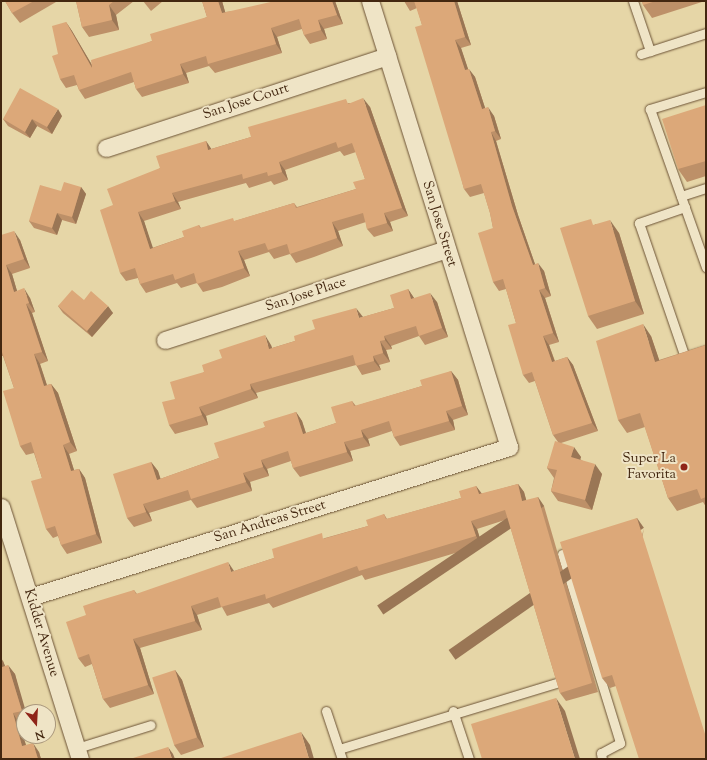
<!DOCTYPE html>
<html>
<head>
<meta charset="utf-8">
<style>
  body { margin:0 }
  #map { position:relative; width:707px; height:760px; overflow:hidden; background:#e6d6a7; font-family:"Sorts Mill Goudy",serif }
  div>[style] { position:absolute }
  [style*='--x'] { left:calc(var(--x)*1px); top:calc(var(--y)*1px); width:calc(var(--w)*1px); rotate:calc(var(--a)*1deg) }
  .roads { filter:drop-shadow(0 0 1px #6c5336) drop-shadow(0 0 1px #6c5336) }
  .lane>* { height:9px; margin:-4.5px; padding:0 4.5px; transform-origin:4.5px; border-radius:4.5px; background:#efe4c6 }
  .street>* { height:17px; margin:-8.5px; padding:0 8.5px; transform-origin:8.5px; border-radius:8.5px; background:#efe4c6 }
  .wall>* { inset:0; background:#bd9068 }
  .shaded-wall>* { inset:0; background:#9a7655; transform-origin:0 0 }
  .building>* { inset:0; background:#dca879; transform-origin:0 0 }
  .dots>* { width:11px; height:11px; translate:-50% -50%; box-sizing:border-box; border:2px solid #efe4c6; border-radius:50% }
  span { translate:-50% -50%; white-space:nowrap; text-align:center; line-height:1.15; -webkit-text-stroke:4px #efe4c6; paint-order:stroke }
  .street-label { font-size:14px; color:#432710 }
  .poi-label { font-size:14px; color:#432710 }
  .right { translate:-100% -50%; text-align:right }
  .frame { position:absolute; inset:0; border:2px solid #432710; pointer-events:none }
  .north { position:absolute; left:16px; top:704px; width:40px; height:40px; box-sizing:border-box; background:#efe4c6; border:1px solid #aa987d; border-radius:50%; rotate:162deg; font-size:11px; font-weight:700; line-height:16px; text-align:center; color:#432710 }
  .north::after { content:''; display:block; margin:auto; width:14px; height:18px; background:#8f2418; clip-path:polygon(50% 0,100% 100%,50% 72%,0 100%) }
</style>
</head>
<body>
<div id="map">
  <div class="roads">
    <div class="lane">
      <div style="--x:633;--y:1;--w:53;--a:71.2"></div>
      <div style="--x:641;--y:54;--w:68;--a:-17.9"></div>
      <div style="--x:706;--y:92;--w:59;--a:163.1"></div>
      <div style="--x:650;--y:109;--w:168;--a:70.5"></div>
      <div style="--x:681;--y:196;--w:26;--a:-18"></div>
      <div style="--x:685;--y:207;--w:49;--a:160.8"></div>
      <div style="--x:639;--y:223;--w:142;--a:71.1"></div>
      <div style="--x:685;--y:357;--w:22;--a:-18"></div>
      <div style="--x:562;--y:554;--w:198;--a:72.9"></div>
      <div style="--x:620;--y:743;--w:21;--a:152"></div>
      <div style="--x:601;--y:753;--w:6;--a:81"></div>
      <div style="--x:326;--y:711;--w:51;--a:71.6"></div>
      <div style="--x:453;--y:711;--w:51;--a:71.6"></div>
      <div style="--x:77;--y:748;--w:77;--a:-17.3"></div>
      <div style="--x:339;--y:749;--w:227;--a:-16.9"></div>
    </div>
    <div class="street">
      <div style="--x:106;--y:148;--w:296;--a:-18.1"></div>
      <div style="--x:165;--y:340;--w:296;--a:-17.9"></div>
      <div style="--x:1;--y:507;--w:264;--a:72.6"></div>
      <div style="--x:30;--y:597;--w:502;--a:-17.39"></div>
      <div style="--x:509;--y:447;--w:467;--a:-107.3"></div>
    </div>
  </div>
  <div class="wall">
    <div style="clip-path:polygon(5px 1px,55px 1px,56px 2px,20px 23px,12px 13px)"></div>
    <div style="clip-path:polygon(76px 1px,134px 1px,116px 15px,119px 30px,89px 37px,82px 27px)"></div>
    <div style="clip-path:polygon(143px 1px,163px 1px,151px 11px)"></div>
    <div style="clip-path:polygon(202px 1px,222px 1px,225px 12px,335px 1px,343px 24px,324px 29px,327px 39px,310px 44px,304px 35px,302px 29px,277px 37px,282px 53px,215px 73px,209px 66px,186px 73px,189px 83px,142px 97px,136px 89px,134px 82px,85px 99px,79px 90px,77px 85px,66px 88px,60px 79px,58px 54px,66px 22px,72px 31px,92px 65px,152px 41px,207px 17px)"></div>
    <div style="clip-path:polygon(404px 1px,457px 1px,471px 45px,461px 48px,468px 69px,475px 77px,485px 108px,494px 116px,501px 139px,496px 141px,518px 215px,535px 264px,544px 271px,551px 296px,545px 298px,559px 342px,549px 345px,555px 361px,567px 357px,573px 365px,598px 431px,561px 443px,581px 457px,580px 459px,602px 474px,592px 510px,558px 501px,551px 491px,554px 478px,547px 468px,558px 442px,553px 435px,535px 381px,529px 383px,523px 375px,516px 323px,506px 289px,499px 291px,493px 282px,493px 228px,490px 213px,484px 193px,470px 197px,464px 189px,422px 25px,417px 8px,410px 11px)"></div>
    <div style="clip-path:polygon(642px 1px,705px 1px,652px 18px,643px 5px)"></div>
    <div style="clip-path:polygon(evenodd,349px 103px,370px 107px,408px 216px,390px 222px,393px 231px,374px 237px,367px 229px,366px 222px,338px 231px,343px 246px,314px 257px,296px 263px,290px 254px,274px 259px,269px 252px,244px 260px,250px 276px,222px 287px,203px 292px,197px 283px,181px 288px,177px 283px,146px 293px,140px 284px,138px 278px,126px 281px,120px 273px,113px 205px,160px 168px,206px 141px,211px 149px,251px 137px,349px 103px,340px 151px,344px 156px,356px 152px,365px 179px,356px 189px,297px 207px,294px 203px,235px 221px,201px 228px,199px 225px,184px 237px,152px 248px,144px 221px,181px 209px,178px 202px,246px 183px,249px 188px,271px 181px,274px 185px,288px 180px,285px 170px,340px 151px)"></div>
    <div style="clip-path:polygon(706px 105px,706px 176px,687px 182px,678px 169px)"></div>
    <div style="clip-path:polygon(62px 116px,52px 134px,37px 126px,30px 138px,8px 126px,3px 119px)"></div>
    <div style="clip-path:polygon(81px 187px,86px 194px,76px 224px,62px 220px,57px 235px,34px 228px,29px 221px,61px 191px)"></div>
    <div style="clip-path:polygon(595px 224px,619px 233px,644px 314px,597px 329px,588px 316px)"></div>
    <div style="clip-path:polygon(1px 235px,20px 240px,30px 268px,12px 274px,17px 291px,30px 298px,35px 312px,32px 313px,48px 361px,40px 364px,47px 385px,51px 384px,58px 393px,77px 451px,69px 454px,74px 470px,79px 469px,85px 478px,102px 543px,67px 554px,61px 545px,58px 536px,53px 538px,46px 529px,42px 478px,34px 453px,26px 455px,20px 446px,14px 388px,3px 356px,1px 356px)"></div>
    <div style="clip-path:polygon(408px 289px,414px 298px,437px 302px,448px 337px,425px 345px,419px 336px,391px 346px,392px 349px,386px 350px,390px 362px,379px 365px,381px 370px,362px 375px,356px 365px,256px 393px,258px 398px,206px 416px,208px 425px,175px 434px,169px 425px,175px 399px,204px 372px,271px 345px,272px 348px,295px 341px,363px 317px,394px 308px)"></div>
    <div style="clip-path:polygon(84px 300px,113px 313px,92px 337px,63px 313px,58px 306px)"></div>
    <div style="clip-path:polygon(651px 336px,659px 360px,706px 345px,706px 507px,703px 502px,677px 511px,668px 498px,645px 427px,627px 433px,618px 420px)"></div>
    <div style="clip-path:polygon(451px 371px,458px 380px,468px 415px,453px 420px,455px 430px,400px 446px,394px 437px,392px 431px,368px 439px,370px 446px,350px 451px,353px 461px,300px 477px,293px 468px,291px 461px,267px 469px,269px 476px,250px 482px,252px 491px,197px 508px,191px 500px,149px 513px,152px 521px,134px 527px,127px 518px,151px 462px,158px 471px,160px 479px,219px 458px,265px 427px,296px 412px,302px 421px,306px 433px,336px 423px,352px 401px,356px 406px,422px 386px)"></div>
    <div style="clip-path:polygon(518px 484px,524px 492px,526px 500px,544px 506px,598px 692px,566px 701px,560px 693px,508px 519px,477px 529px,482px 545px,365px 580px,362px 575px,273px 608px,269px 603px,227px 616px,222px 607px,197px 615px,202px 630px,140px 648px,154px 694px,110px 708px,103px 699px,92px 664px,85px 667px,78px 658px,86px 615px,134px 590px,137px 594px,234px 571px,274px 558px,325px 538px,368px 526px,384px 514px,387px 519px,461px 498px,476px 486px,482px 494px)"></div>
    <div style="clip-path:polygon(644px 528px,616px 686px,610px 688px,602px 678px)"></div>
    <div style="clip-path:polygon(3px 661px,5px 666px,15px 674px,24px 712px,24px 721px,19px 723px,26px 745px,39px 752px,41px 759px,1px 759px)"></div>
    <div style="clip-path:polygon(175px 670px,182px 680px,204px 747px,181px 755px,174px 745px)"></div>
  </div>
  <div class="shaded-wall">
    <div style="clip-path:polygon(218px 1px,222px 1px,228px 22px,222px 13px)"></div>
    <div style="clip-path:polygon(332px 1px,335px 1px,343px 24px,337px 15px)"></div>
    <div style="clip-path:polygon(454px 1px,457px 1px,471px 45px,465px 37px)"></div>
    <div style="clip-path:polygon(109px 5px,116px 15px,119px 30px,112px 20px)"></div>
    <div style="clip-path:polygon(318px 20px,324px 29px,327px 39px,321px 30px)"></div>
    <div style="clip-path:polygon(66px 22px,72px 31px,99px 77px,92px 68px)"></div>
    <div style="clip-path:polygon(271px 28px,277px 37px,282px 53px,276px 44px)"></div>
    <div style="clip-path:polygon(455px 40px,461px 48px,471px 78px,465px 70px)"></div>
    <div style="clip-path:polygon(180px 64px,186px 73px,189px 83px,183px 74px)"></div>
    <div style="clip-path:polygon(469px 69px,475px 77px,488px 117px,482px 109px)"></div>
    <div style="clip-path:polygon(363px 98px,370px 107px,408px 216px,402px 208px)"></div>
    <div style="clip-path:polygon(488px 107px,494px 116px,501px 139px,495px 131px)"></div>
    <div style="clip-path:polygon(58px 109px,62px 116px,52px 134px,47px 127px)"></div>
    <div style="clip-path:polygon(32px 119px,37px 126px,30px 138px,25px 132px)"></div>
    <div style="clip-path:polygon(491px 132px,496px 141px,518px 215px,538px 273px,533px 265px,512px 206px)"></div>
    <div style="clip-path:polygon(206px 141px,212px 150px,208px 150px)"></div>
    <div style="clip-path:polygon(279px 162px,285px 170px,288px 180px,282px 172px)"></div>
    <div style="clip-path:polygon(81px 187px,86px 194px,76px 224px,72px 217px)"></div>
    <div style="clip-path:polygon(172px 193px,178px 202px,181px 209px,175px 201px)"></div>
    <div style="clip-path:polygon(138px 212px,144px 221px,156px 257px,150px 249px)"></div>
    <div style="clip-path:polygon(57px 213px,62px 220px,57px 235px,52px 228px)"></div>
    <div style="clip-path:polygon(384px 213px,390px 222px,393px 231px,387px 223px)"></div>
    <div style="clip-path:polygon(610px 220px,619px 233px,644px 314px,635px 301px)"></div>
    <div style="clip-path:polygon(332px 222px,338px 231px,343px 246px,337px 238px)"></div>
    <div style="clip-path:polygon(14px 231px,20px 240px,30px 268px,24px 259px)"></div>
    <div style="clip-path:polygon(238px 251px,244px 260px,250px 276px,244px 268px)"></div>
    <div style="clip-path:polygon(538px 263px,544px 271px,551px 296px,545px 288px)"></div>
    <div style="clip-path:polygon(6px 265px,12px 274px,20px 301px,14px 292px)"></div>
    <div style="clip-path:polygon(24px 288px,30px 298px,35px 312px,29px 303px)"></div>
    <div style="clip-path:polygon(408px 289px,414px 298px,411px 299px)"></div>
    <div style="clip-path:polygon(539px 290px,545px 298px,559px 342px,553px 333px)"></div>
    <div style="clip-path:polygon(430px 293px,437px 302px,448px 337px,442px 328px)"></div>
    <div style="clip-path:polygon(26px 304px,32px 313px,48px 361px,42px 352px)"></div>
    <div style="clip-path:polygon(108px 306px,113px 313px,92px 337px,87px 331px)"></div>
    <div style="clip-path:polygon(356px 308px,363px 317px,359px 318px)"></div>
    <div style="clip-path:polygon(643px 324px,651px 336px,664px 374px,655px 362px)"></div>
    <div style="clip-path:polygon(265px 335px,271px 345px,275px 358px,269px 349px)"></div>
    <div style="clip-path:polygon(384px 336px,391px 346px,392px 349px,385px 340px)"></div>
    <div style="clip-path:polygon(543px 336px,549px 345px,558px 371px,552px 362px)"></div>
    <div style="clip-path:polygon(380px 341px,386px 350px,390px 362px,383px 353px)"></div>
    <div style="clip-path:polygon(34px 354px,40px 364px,50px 395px,44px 386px)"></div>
    <div style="clip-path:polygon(373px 356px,379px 365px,381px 370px,374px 361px)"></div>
    <div style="clip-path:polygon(567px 357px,573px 365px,598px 431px,592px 423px)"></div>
    <div style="clip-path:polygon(451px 371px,458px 380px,468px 415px,462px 406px)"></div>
    <div style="clip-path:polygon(51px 384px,58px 393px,77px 451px,70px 442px)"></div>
    <div style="clip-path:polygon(250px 384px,256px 393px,258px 398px,251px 389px)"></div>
    <div style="clip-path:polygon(199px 407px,206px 416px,208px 425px,202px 415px)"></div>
    <div style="clip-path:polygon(446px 411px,453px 420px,455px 430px,449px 421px)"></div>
    <div style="clip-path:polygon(296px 412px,302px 421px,309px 443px,303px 434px)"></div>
    <div style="clip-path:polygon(361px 430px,368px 439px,370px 446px,363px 437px)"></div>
    <div style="clip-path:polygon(344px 442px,350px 451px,353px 461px,347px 452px)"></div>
    <div style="clip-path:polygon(63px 445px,69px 454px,77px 480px,71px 471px)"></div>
    <div style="clip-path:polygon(574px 447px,581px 457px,578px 467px,571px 457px)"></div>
    <div style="clip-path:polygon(261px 460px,267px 469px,269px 476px,263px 467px)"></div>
    <div style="clip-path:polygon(151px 462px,158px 471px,164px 489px,157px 480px)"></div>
    <div style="clip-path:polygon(595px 464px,602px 474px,592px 510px,585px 500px)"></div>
    <div style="clip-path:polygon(79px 469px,85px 478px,102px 543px,96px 534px)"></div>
    <div style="clip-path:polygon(243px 473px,250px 482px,252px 491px,246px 482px)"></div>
    <div style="clip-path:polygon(518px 484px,524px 492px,529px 510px,522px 501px)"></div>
    <div style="clip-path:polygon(476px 486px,482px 494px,479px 494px)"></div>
    <div style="left:538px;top:497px;width:11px;height:194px;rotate:56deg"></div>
    <div style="clip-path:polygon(143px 504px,149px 513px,152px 521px,146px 512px)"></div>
    <div style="left:637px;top:518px;width:12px;height:230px;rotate:55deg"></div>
    <div style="clip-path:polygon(471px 521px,477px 529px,482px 545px,476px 536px)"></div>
    <div style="clip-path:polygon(228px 562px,234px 571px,231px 572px)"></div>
    <div style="clip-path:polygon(191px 606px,197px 615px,202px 630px,195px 621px)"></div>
    <div style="clip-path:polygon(133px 639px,140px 648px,154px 694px,148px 685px)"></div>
    <div style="clip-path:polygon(1px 658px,3px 661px,9px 676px,2px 667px,1px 664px)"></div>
    <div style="clip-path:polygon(8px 665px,15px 674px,26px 712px,24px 712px,24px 714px,22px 711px)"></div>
    <div style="clip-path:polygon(175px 670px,182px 680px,204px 747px,197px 737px)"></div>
    <div style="clip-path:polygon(556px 698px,565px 711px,580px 759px,575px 759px)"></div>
    <div style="clip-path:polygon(13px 713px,19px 723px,29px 755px,22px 746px)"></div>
    <div style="clip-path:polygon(301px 732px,310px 745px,314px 759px,309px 759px)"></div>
    <div style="clip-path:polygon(33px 743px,39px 752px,41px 759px,38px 759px)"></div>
    <div style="clip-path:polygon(168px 747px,173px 754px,175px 759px,172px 759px)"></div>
  </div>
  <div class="building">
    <div style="clip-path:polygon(5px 1px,34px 1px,12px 13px)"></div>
    <div style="clip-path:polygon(76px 1px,114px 1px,109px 5px,112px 20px,82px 27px)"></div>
    <div style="clip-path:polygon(202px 1px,218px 1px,222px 13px,275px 1px,332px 1px,337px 15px,318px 20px,321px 30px,304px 35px,299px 19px,271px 28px,276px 44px,208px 64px,206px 56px,180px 64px,183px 74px,136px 89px,131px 72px,79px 90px,74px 75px,60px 79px,52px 56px,58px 54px,52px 26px,66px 22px,92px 68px,91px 60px,152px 41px,150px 34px,207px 17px)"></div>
    <div style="clip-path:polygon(414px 1px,454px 1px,465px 37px,455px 40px,465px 70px,469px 69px,482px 109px,488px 107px,495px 131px,491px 132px,512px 206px,533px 265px,538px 263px,545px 288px,539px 290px,553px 333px,543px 336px,552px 362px,567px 357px,592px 423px,553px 435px,532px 372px,523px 375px,508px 325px,516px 323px,503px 279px,493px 282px,478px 233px,493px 228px,490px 213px,481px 184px,464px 189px,415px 27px,422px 25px)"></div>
    <div style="clip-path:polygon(642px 1px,656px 1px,643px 5px)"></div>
    <div style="clip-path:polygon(20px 88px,58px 109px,47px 127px,32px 119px,25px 132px,3px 119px)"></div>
    <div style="clip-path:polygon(evenodd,363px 98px,402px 208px,384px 213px,387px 223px,367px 229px,363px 213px,332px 222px,337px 238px,308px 248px,290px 254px,287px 244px,268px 250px,265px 243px,238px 251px,244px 268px,215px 278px,197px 284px,194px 273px,175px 280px,173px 274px,140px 284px,135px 268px,120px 273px,100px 210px,113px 205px,107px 189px,160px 168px,156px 156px,206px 141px,208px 150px,251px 137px,248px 127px,346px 99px,348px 104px,363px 98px,336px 142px,338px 148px,352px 143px,365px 179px,353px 182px,356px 189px,296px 208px,294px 203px,234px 221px,233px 218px,200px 228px,199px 225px,182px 231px,184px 237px,150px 249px,138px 212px,175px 201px,172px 193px,242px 174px,243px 179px,267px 172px,268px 176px,282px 172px,279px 162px,336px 142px)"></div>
    <div style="clip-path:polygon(706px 105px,706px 161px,678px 169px,662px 119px)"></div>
    <div style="clip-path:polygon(64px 182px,81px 187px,72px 217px,57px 213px,52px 228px,29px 221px,40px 185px,61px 191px)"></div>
    <div style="clip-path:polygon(591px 219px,593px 225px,610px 220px,635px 301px,588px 316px,560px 228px)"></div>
    <div style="clip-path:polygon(14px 231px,24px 259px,6px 265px,14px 292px,24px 288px,29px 303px,26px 304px,42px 352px,34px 354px,44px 386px,51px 384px,70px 442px,63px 445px,71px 471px,79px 469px,96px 534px,61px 545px,55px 526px,46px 529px,31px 481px,42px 478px,31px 442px,20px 446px,3px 391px,14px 388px,1px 349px,1px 235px)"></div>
    <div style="clip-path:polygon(408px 289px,411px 299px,430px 293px,442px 328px,419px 336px,416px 326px,384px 336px,385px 340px,380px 341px,383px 353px,373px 356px,374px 361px,356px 366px,353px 355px,250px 384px,251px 389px,199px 407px,202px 415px,169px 425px,162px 402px,175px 399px,170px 382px,204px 372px,202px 365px,222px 358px,219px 350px,265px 335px,269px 349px,295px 341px,294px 336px,315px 329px,312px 320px,356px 308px,359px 318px,394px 308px,390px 295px)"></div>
    <div style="clip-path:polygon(72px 290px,84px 300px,91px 291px,108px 306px,87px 331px,58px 306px)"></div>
    <div style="clip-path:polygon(643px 324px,655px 362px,706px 345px,706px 497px,701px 499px,697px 489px,668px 498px,640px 413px,618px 420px,596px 341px)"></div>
    <div style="clip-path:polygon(451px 371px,462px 406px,446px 411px,449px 421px,394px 437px,389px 421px,361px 430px,363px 437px,344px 442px,347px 452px,293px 468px,288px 451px,261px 460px,263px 467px,243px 473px,246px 482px,191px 499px,188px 490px,143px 504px,146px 512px,127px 518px,113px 474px,151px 462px,157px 480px,219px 458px,214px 443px,265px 427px,263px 422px,296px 412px,303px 434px,336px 423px,331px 407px,352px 401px,354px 406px,422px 386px,420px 380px)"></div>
    <div style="clip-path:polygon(555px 441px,574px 447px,571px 457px,595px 464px,585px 500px,551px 491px,557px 470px,547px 468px)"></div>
    <div style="clip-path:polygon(518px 484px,522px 501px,538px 497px,592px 683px,560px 693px,505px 510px,471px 521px,476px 536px,359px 571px,357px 566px,266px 599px,265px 594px,221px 607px,218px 597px,191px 606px,195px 621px,133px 639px,148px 685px,103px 699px,89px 654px,78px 658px,66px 622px,86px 615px,83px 606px,101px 600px,134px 590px,136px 594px,228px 562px,231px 572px,274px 558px,272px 549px,322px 533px,323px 539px,368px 526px,366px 520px,384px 514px,386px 519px,461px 498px,459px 491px,476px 486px,479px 494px)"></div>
    <div style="clip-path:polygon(637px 518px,706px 737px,706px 759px,639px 759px,612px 675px,602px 678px,560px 542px)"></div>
    <div style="clip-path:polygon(1px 664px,2px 667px,8px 665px,22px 711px,13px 713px,22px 746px,33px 743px,38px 759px,1px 759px)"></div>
    <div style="left:175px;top:670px;width:71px;height:24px;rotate:72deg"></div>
    <div style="clip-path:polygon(556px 698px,575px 759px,482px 759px,471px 724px)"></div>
    <div style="clip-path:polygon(301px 732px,309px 759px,218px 759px)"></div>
    <div style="clip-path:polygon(168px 747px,172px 759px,130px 759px)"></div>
  </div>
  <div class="dots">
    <div style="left:684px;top:467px;background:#8f2418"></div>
  </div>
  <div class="street-label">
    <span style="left:246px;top:102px;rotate:-18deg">San Jose Court</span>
    <span style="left:439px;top:224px;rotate:73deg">San Jose Street</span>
    <span style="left:306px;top:295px;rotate:-18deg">San Jose Place</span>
    <span style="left:270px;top:522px;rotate:-17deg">San Andreas Street</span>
    <span style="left:41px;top:633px;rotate:73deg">Kidder Avenue</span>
  </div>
  <div class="poi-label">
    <span class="right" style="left:676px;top:467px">Super La<br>Favorita</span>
  </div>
  <div class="frame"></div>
  <div class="north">N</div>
</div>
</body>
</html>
